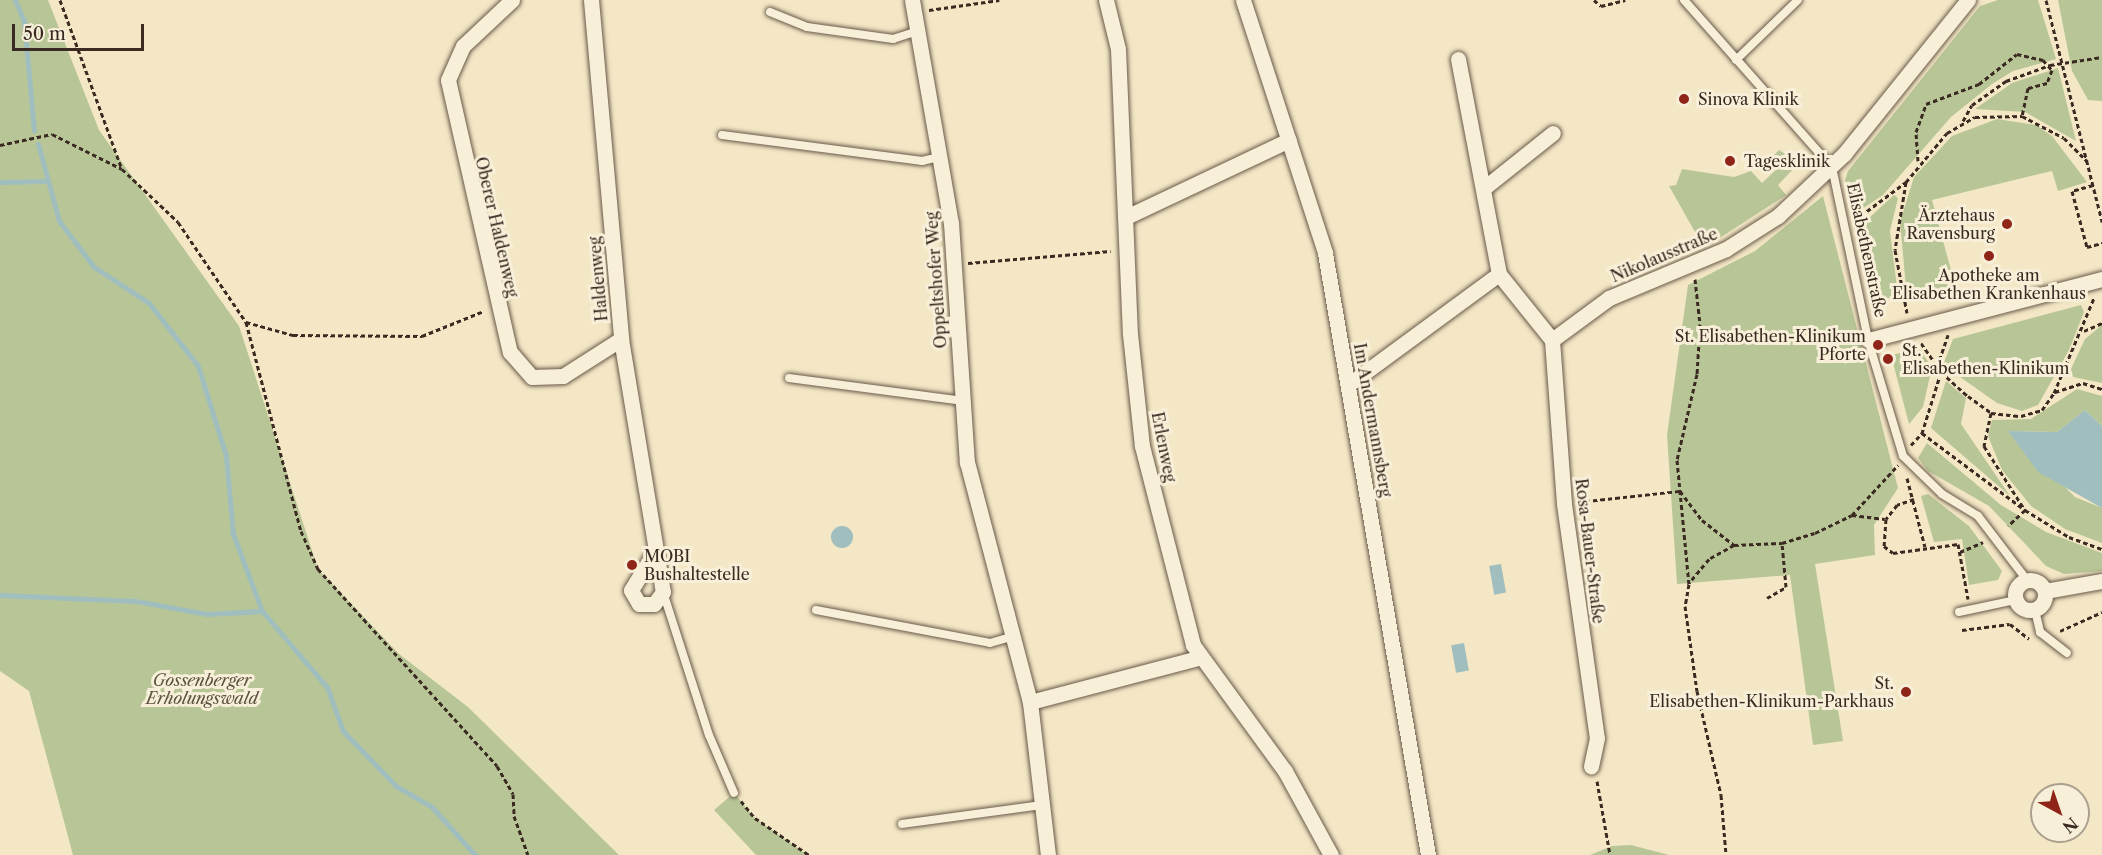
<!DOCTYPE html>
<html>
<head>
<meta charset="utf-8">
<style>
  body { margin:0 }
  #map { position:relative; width:2102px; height:855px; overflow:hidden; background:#f4e7c5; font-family:"Libre Caslon Text",serif }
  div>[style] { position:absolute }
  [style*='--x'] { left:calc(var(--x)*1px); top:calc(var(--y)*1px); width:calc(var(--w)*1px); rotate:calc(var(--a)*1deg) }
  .green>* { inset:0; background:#b8c697 }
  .water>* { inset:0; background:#a0bebe; transform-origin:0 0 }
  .round { border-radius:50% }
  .stream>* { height:5px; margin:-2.5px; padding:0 2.5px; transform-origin:2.5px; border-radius:2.5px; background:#a0bebe }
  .path>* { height:3px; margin-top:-1.5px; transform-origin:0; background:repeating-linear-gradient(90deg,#3a2a21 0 4.5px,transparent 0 7.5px) }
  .roads { filter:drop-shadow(0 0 2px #68594a) drop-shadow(0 0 2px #68594a) }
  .service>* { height:8px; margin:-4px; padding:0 4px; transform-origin:4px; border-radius:4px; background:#f8efd9 }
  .minor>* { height:15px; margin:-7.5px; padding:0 7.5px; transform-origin:7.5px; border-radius:7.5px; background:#f8efd9 }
  .minor>.ring { margin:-7.5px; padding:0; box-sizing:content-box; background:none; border:15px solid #f8efd9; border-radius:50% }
  .dots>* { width:16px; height:16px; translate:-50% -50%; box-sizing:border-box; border:3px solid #f8efd9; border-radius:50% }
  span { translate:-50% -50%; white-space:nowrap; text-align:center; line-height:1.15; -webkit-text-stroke:6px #f8efd9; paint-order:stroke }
  .poi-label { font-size:16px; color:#3a2a21 }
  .left { translate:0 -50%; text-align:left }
  .right { translate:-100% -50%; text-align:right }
  .street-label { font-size:16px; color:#3a2a21 }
  .park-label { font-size:16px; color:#5a513e; font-style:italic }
  .north { position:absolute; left:2030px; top:783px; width:60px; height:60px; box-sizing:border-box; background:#f8efd9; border:2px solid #aca08f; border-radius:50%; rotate:140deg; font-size:16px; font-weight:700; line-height:24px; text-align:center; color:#3a2a21 }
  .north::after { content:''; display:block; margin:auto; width:21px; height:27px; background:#8f2418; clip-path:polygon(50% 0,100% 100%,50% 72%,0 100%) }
  .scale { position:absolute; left:12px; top:24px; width:132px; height:27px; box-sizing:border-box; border:3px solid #3a2a21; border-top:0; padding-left:8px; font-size:18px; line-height:21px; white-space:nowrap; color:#3a2a21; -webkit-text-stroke:4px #f8efd9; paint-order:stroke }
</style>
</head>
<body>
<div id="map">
  <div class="green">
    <div style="clip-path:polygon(0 0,48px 0,99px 130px,239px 326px,318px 569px,399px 654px,468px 707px,619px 855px,73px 855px,29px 691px,0 671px)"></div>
    <div style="clip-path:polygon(1998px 0,2038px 0,2056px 59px,2013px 71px,1992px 84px,1951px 117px,1883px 195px,1856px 213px,1845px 180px,1848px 171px,1980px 6px)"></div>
    <div style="clip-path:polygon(2058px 0,2102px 0,2102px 101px,2088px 100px,2072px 71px)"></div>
    <div style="clip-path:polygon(2058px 68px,2076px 141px,2025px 112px,1975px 109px,2012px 83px)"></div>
    <div style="clip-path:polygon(1997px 119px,2036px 125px,2052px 136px,2087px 182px,2058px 191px,2052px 171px,1932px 200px,1955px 285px,1907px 298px,1900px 222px,1914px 177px,1952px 136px)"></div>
    <div style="clip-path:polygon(1779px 150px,1799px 163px,1778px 185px,1786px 195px,1704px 248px,1669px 186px,1676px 185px,1682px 169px,1734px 177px,1751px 171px,1762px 183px,1781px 165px,1774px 155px)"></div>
    <div style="clip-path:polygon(1894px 195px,1898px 198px,1890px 231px,1898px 296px,1879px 300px,1857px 229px)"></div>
    <div style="clip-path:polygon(1823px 196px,1898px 488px,1874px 525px,1875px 555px,1815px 564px,1843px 741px,1813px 745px,1790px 575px,1677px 584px,1667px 435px,1688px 285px,1755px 251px)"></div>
    <div style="clip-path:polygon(2081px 305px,2084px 312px,2069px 350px,2038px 405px,2022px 411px,1997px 403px,1943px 365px,1953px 339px)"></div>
    <div style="clip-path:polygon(2102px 325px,2102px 383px,2073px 377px,2071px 369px,2085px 339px)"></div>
    <div style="clip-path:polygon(1919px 349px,1932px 367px,1923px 407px,1909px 424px,1891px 355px)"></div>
    <div style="clip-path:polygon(1946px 381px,1966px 398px,1961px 424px,2010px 496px,1931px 428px)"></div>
    <div style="clip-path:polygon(2077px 389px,2102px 396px,2102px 426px,2085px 410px,2057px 432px,2009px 431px,2075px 497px,2102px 508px,2102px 543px,2065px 529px,2031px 506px,2002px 470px,1988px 436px,1992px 420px,2031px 419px)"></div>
    <div style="clip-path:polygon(1927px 443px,2001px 505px,2046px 532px,2102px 553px,2102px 571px,2064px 574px,2046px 566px,1989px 506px,1928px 471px,1918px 458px)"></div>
    <div style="clip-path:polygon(1928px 494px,1969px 526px,2002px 571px,1998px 580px,1969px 585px,1962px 539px,1934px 542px,1921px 496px)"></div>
    <div style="clip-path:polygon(734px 793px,755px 818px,808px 855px,756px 855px,714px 810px)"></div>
    <div style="clip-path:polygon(1631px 845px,1669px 855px,1590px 855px,1612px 846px)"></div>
  </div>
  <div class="water">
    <div style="clip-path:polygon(2085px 410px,2102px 426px,2102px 508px,2038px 472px,2008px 431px,2057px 432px)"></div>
    <div class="round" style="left:831px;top:526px;width:22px;height:22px"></div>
    <div style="left:1501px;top:564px;width:29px;height:12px;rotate:80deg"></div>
    <div style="left:1464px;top:643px;width:28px;height:13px;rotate:80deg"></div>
  </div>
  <div class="stream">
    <div style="--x:15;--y:0;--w:23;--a:67"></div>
    <div style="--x:24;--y:21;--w:110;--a:84.8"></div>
    <div style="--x:38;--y:144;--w:80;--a:74.7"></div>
    <div style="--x:59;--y:221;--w:58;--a:52.7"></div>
    <div style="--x:94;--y:267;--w:66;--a:33.2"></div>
    <div style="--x:149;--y:303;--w:80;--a:52.1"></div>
    <div style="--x:198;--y:366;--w:94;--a:72.7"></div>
    <div style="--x:226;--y:456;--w:78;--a:84.9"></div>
    <div style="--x:233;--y:534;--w:82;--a:69.4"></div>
    <div style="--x:262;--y:611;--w:100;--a:49.5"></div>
    <div style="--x:327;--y:687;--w:47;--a:70"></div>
    <div style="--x:343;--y:731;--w:76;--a:46.1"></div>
    <div style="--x:396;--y:786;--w:42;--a:30.3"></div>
    <div style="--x:432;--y:807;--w:64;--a:48.1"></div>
    <div style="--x:0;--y:182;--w:45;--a:-1.3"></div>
    <div style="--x:0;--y:595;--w:136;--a:2.5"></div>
    <div style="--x:136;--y:601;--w:72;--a:10.4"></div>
    <div style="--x:207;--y:614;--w:55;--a:-3.1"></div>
  </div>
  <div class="path">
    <div style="--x:60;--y:0;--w:180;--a:69.9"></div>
    <div style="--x:1594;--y:0;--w:9;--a:41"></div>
    <div style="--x:1601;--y:6;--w:25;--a:-14"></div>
    <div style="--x:2046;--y:0;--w:229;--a:75.8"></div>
    <div style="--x:929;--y:10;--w:71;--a:-8.1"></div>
    <div style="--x:1963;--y:121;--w:18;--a:-61"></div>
    <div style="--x:1972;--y:105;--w:42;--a:-35.2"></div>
    <div style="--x:2006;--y:81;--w:47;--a:-20"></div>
    <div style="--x:2050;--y:65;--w:53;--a:-8.7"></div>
    <div style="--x:0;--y:145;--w:53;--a:-11.9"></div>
    <div style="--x:52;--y:134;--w:78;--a:26.6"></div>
    <div style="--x:122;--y:169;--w:77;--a:43.4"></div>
    <div style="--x:178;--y:222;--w:121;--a:55.8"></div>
    <div style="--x:246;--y:322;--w:49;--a:15.5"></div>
    <div style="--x:293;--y:335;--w:129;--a:0.4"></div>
    <div style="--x:422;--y:336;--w:67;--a:-22"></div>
    <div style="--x:1918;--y:161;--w:29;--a:-94"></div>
    <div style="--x:1916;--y:132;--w:30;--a:-70"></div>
    <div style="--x:1926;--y:104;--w:57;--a:-20.7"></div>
    <div style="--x:1979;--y:84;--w:48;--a:-38.3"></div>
    <div style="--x:2017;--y:54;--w:27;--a:13"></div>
    <div style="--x:2043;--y:60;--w:13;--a:48"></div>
    <div style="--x:2052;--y:70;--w:14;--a:111"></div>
    <div style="--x:2047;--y:83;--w:20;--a:165"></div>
    <div style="--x:2028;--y:88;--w:29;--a:102"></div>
    <div style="--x:1906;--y:182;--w:69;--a:99.2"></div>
    <div style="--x:1895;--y:250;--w:64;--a:79.2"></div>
    <div style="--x:2093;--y:185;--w:22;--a:164"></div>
    <div style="--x:2072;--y:191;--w:58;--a:75"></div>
    <div style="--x:2087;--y:247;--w:16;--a:-15"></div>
    <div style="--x:1855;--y:220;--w:64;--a:-36.7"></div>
    <div style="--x:1906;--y:182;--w:64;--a:-50.1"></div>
    <div style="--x:1947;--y:133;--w:32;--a:-30"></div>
    <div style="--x:1975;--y:117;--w:47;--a:-1.2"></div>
    <div style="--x:2022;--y:116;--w:47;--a:27.6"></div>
    <div style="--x:2064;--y:138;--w:33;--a:45"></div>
    <div style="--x:968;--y:263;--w:143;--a:-4.8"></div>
    <div style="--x:1695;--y:279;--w:45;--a:83.7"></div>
    <div style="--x:1700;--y:324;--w:50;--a:93.4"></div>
    <div style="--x:1697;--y:374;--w:88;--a:103.1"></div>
    <div style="--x:1677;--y:460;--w:125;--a:84.5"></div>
    <div style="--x:1689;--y:584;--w:22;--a:100"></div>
    <div style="--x:1685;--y:606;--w:86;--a:82"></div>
    <div style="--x:1697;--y:691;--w:107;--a:77"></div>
    <div style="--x:1721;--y:795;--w:60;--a:85.2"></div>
    <div style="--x:246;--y:322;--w:216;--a:75.3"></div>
    <div style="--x:301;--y:531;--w:42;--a:65.9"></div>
    <div style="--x:318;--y:569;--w:266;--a:47.7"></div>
    <div style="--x:497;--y:766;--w:32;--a:60"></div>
    <div style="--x:513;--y:794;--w:22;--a:87"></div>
    <div style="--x:514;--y:816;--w:41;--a:70.3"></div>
    <div style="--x:2084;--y:331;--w:20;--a:-24"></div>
    <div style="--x:1921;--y:343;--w:35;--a:55"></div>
    <div style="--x:1941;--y:372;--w:36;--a:42"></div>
    <div style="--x:1968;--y:396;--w:29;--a:36"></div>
    <div style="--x:1991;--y:413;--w:30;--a:6"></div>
    <div style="--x:2021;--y:416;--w:22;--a:-16"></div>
    <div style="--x:2042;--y:410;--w:21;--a:-55"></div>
    <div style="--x:2054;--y:393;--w:103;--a:-67.2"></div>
    <div style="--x:1937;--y:367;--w:34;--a:-71"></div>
    <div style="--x:1941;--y:372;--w:64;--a:107.3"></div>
    <div style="--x:1922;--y:433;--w:129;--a:36.8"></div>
    <div style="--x:2025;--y:510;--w:23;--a:137"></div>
    <div style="--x:2055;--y:392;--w:29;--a:-18"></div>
    <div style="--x:2083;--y:383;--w:20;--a:18"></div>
    <div style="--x:1991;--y:413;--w:34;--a:102"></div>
    <div style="--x:1984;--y:446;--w:76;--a:57.4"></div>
    <div style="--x:2025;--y:510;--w:52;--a:31.5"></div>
    <div style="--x:2069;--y:537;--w:35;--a:20"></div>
    <div style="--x:1911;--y:445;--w:16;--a:-47"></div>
    <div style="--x:1907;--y:478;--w:71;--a:75.4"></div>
    <div style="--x:1914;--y:499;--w:18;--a:161"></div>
    <div style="--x:1897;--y:505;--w:18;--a:128"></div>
    <div style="--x:1886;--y:519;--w:27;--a:94"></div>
    <div style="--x:1884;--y:546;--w:11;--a:38"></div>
    <div style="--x:1893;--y:553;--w:66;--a:-7.9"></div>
    <div style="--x:1958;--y:544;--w:56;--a:79.7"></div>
    <div style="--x:1578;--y:502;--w:103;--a:-6.2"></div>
    <div style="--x:1680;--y:491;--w:36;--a:53"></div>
    <div style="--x:1702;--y:520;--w:41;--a:38"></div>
    <div style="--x:1734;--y:545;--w:29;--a:151"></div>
    <div style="--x:1709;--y:559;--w:31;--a:130"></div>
    <div style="--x:1852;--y:515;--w:33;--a:7"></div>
    <div style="--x:1734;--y:545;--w:48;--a:-2.4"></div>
    <div style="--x:1782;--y:543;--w:34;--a:-17"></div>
    <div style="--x:1815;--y:533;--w:41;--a:-25.9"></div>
    <div style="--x:1852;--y:515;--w:68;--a:-47.4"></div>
    <div style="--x:1960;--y:552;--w:25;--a:-23"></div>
    <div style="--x:1767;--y:598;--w:22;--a:-30"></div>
    <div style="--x:1786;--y:587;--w:44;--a:-95.2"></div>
    <div style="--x:1962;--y:630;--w:48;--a:-7.1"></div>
    <div style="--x:2010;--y:624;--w:24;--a:38"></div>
    <div style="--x:2060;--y:631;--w:46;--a:-24.3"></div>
    <div style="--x:1597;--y:781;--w:75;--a:80"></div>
    <div style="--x:741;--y:801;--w:22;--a:51"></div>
    <div style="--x:755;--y:818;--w:65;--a:34.4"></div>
  </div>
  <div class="roads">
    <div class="service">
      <div style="--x:1684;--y:0;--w:223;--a:48.5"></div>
      <div style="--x:1832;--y:167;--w:177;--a:78.2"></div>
      <div style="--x:1868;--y:340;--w:121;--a:73.2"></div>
      <div style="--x:1903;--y:456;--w:54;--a:44.3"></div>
      <div style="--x:1942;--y:494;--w:42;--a:31.4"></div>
      <div style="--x:1978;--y:516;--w:81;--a:52.6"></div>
      <div style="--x:770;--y:12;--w:40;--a:22"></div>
      <div style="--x:807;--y:27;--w:87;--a:7.9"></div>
      <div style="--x:893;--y:39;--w:26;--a:-18"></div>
      <div style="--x:1736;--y:60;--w:86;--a:-44.1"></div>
      <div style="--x:722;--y:135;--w:202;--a:7.4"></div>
      <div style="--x:922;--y:161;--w:18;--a:-13"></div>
      <div style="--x:789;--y:378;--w:176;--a:7.5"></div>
      <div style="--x:663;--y:592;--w:150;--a:72.2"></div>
      <div style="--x:709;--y:735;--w:63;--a:66.7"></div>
      <div style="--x:816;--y:610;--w:177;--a:10.7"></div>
      <div style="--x:990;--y:643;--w:22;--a:-16"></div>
      <div style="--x:2035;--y:610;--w:23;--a:77"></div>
      <div style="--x:2040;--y:632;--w:34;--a:38"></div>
      <div style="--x:1959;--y:612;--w:57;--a:-12.1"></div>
      <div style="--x:902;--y:824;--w:141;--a:-7.7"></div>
    </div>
    <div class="minor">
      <div style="--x:512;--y:0;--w:67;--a:136.8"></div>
      <div style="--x:463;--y:46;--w:37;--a:114"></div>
      <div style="--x:448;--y:80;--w:279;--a:77.2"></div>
      <div style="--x:510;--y:352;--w:33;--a:49"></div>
      <div style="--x:532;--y:377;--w:31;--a:-2"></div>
      <div style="--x:563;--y:376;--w:69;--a:-32.5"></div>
      <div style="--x:591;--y:0;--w:340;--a:84.9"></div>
      <div style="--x:621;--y:339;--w:256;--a:80.6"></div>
      <div style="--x:663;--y:592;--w:15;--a:127"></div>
      <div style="--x:654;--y:604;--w:15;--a:180"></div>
      <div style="--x:639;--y:604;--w:16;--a:-120"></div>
      <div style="--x:631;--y:590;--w:44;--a:-58.1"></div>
      <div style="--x:912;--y:0;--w:226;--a:80.1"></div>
      <div style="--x:951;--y:223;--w:240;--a:86.2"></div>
      <div style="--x:967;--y:462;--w:248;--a:75.3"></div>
      <div style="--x:1030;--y:702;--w:174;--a:-14.7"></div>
      <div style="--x:1106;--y:0;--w:50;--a:76.2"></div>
      <div style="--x:1118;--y:49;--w:285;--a:87.6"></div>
      <div style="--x:1130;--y:334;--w:113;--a:83.9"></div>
      <div style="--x:1142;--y:446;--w:205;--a:75.6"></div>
      <div style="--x:1193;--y:645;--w:156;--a:53.9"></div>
      <div style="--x:1285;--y:771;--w:96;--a:61.3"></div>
      <div style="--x:1243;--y:0;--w:266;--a:72"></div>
      <div style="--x:1325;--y:253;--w:611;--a:80.29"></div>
      <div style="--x:1458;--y:59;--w:219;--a:79.2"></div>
      <div style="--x:1499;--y:274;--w:85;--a:51.2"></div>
      <div style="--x:1484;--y:188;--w:88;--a:-38.6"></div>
      <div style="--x:1126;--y:217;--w:180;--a:-25.3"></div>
      <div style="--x:1552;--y:340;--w:71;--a:-36.4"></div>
      <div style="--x:1609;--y:298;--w:127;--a:-22.7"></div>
      <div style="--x:1726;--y:249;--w:62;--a:-32.4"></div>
      <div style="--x:1778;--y:216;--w:91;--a:-43.2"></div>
      <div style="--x:1844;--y:154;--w:198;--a:-51.2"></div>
      <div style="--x:1552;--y:340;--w:164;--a:85.8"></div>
      <div style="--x:1564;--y:504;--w:236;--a:82"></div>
      <div style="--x:1597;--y:738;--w:29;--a:102"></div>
      <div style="--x:1868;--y:340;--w:242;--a:-14.6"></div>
      <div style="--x:1349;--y:384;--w:186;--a:-36.3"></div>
      <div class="ring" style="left:2015px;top:580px;width:15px;height:15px"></div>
      <div style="--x:2045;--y:591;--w:58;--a:-10"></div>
      <div style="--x:1030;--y:702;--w:154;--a:83.3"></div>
    </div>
  </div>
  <div class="dots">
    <div style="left:1684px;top:99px;background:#8f2418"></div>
    <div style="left:1730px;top:161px;background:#8f2418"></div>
    <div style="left:2007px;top:224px;background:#8f2418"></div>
    <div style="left:1989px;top:256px;background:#8f2418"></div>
    <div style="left:1878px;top:345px;background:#8f2418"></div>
    <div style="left:1888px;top:359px;background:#8f2418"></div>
    <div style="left:632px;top:565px;background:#8f2418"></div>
    <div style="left:1906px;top:692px;background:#8f2418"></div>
  </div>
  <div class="poi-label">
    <span class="left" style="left:1698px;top:99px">Sinova Klinik</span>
    <span class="left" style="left:1744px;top:161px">Tagesklinik</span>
    <span class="right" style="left:1995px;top:224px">Ärztehaus<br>Ravensburg</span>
    <span style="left:1989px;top:284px">Apotheke am<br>Elisabethen Krankenhaus</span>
    <span class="right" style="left:1866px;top:345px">St. Elisabethen-Klinikum<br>Pforte</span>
    <span class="left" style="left:1902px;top:359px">St.<br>Elisabethen-Klinikum</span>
    <span class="left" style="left:644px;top:565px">MOBI<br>Bushaltestelle</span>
    <span class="right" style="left:1894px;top:692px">St.<br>Elisabethen-Klinikum-Parkhaus</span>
  </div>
  <div class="street-label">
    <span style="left:497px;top:227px;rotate:77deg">Oberer Haldenweg</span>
    <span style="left:1867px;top:250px;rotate:78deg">Elisabethenstraße</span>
    <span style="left:1664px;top:255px;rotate:-23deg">Nikolausstraße</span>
    <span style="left:598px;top:279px;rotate:-95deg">Haldenweg</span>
    <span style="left:936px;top:280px;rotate:-94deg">Oppeltshofer Weg</span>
    <span style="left:1373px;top:420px;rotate:80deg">Im Andermannsberg</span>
    <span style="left:1164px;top:447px;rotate:79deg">Erlenweg</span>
    <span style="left:1590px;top:551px;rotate:83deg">Rosa-Bauer-Straße</span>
  </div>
  <div class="park-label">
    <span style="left:202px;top:689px">Gossenberger<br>Erholungswald</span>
  </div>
  <div class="north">N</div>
  <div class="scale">50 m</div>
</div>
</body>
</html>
